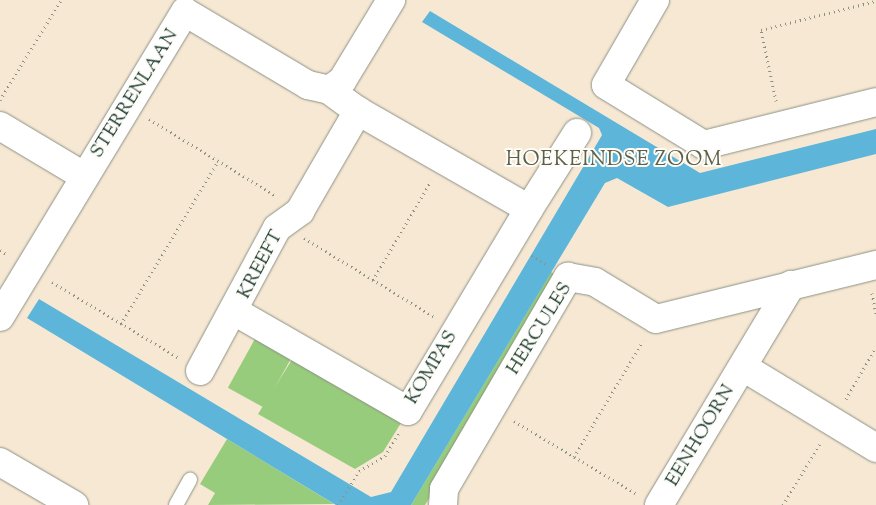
<!DOCTYPE html>
<html>
<head>
<meta charset="utf-8">
<style>
  body { margin:0 }
  #map { position:relative; width:876px; height:505px; overflow:hidden; background:#f7e8d4; font-family:"Sorts Mill Goudy",serif }
  div>[style] { position:absolute }
  [style*='--x'] { left:calc(var(--x)*1px); top:calc(var(--y)*1px); width:calc(var(--w)*1px); rotate:calc(var(--a)*1deg) }
  .green>* { inset:0; background:#98cc7d; transform-origin:0 0 }
  .water>* { inset:0; background:#5db6da }
  .path>* { height:3px; margin-top:-1.5px; transform-origin:0; background:repeating-linear-gradient(90deg,#8b9284 0 1px,transparent 0 5px) }
  .roads { filter:drop-shadow(0 0 1px #8b9284) drop-shadow(0 0 1px #8b9284) }
  .service>* { height:14px; margin:-7px; padding:0 7px; transform-origin:7px; border-radius:7px; background:#fff }
  .minor>* { height:28px; margin:-14px; padding:0 14px; transform-origin:14px; border-radius:14px; background:#fff }
  span { translate:-50% -50%; white-space:nowrap; text-align:center; line-height:1.15; -webkit-text-stroke:4px #fdfcf7; paint-order:stroke }
  .street-label { font-size:19px; color:#1f3d34 }
  .neighbourhood-label { font-size:20px; color:#5c604a; letter-spacing:1px }
</style>
</head>
<body>
<div id="map">
  <div class="green">
    <div style="left:551px;top:272px;width:12px;height:272px;rotate:31deg"></div>
    <div style="left:256px;top:337px;width:41px;height:58px;rotate:29deg"></div>
    <div style="clip-path:polygon(293px 358px,401px 423px,383px 452px,355px 469px,258px 414px)"></div>
    <div style="clip-path:polygon(227px 439px,334px 504px,208px 505px,215px 493px,200px 484px)"></div>
  </div>
  <div class="water">
    <div style="clip-path:polygon(430px 11px,700px 173px,876px 129px,876px 154px,668px 207px,617px 178px,605px 183px,411px 505px,336px 505px,27px 318px,39px 299px,371px 497px,391px 492px,602px 135px,599px 128px,422px 22px)"></div>
  </div>
  <div class="path">
    <div style="--x:0;--y:100;--w:117;--a:-58.6"></div>
    <div style="--x:776;--y:101;--w:73;--a:-101.9"></div>
    <div style="--x:761;--y:30;--w:119;--a:-14.2"></div>
    <div style="--x:149;--y:119;--w:149;--a:31.2"></div>
    <div style="--x:304;--y:238;--w:154;--a:31.2"></div>
    <div style="--x:0;--y:250;--w:9;--a:32"></div>
    <div style="--x:532;--y:255;--w:17;--a:33"></div>
    <div style="--x:373;--y:280;--w:115;--a:-59.6"></div>
    <div style="--x:52;--y:282;--w:148;--a:30.9"></div>
    <div style="--x:872;--y:293;--w:21;--a:79"></div>
    <div style="--x:121;--y:324;--w:190;--a:-59.2"></div>
    <div style="--x:846;--y:399;--w:60;--a:-60"></div>
    <div style="--x:514;--y:421;--w:143;--a:30.7"></div>
    <div style="--x:574;--y:457;--w:135;--a:-59.3"></div>
    <div style="--x:338;--y:505;--w:40;--a:-58"></div>
    <div style="--x:359;--y:471;--w:30;--a:-30"></div>
    <div style="--x:385;--y:456;--w:27;--a:-59"></div>
    <div style="--x:783;--y:505;--w:71;--a:-58.8"></div>
  </div>
  <div class="roads">
    <div class="service">
      <div style="--x:176;--y:505;--w:29;--a:-61"></div>
    </div>
    <div class="minor">
      <div style="--x:655;--y:0;--w:98;--a:120"></div>
      <div style="--x:606;--y:85;--w:115;--a:31.5"></div>
      <div style="--x:704;--y:145;--w:177;--a:-14"></div>
      <div style="--x:329;--y:90;--w:16;--a:-35"></div>
      <div style="--x:342;--y:81;--w:95;--a:-58.8"></div>
      <div style="--x:0;--y:126;--w:98;--a:30.8"></div>
      <div style="--x:529;--y:209;--w:90;--a:-57.7"></div>
      <div style="--x:0;--y:317;--w:357;--a:-58.8"></div>
      <div style="--x:185;--y:12;--w:143;--a:30.7"></div>
      <div style="--x:308;--y:85;--w:22;--a:13"></div>
      <div style="--x:329;--y:90;--w:36;--a:36"></div>
      <div style="--x:358;--y:111;--w:197;--a:29.8"></div>
      <div style="--x:529;--y:209;--w:235;--a:120.9"></div>
      <div style="--x:408;--y:411;--w:198;--a:-150.1"></div>
      <div style="--x:743;--y:367;--w:156;--a:31.3"></div>
      <div style="--x:200;--y:371;--w:162;--a:-61.7"></div>
      <div style="--x:277;--y:228;--w:29;--a:-36"></div>
      <div style="--x:300;--y:211;--w:116;--a:-59.9"></div>
      <div style="--x:0;--y:462;--w:86;--a:30.2"></div>
      <div style="--x:443;--y:505;--w:16;--a:-86"></div>
      <div style="--x:444;--y:489;--w:246;--a:-59.7"></div>
      <div style="--x:568;--y:277;--w:27;--a:10"></div>
      <div style="--x:595;--y:282;--w:71;--a:31.2"></div>
      <div style="--x:656;--y:319;--w:227;--a:-13.8"></div>
      <div style="--x:659;--y:505;--w:257;--a:-59"></div>
    </div>
  </div>
  <div class="street-label">
    <span style="left:135px;top:94px;rotate:-58deg">STERRENLAAN</span>
    <span style="left:261px;top:265px;rotate:-62deg">KREEFT</span>
    <span style="left:540px;top:329px;rotate:-58deg">HERCULES</span>
    <span style="left:432px;top:368px;rotate:-59deg">KOMPAS</span>
    <span style="left:701px;top:436px;rotate:-59deg">EENHOORN</span>
  </div>
  <div class="neighbourhood-label">
    <span style="left:614px;top:160px">HOEKEINDSE ZOOM</span>
  </div>
</div>
</body>
</html>
